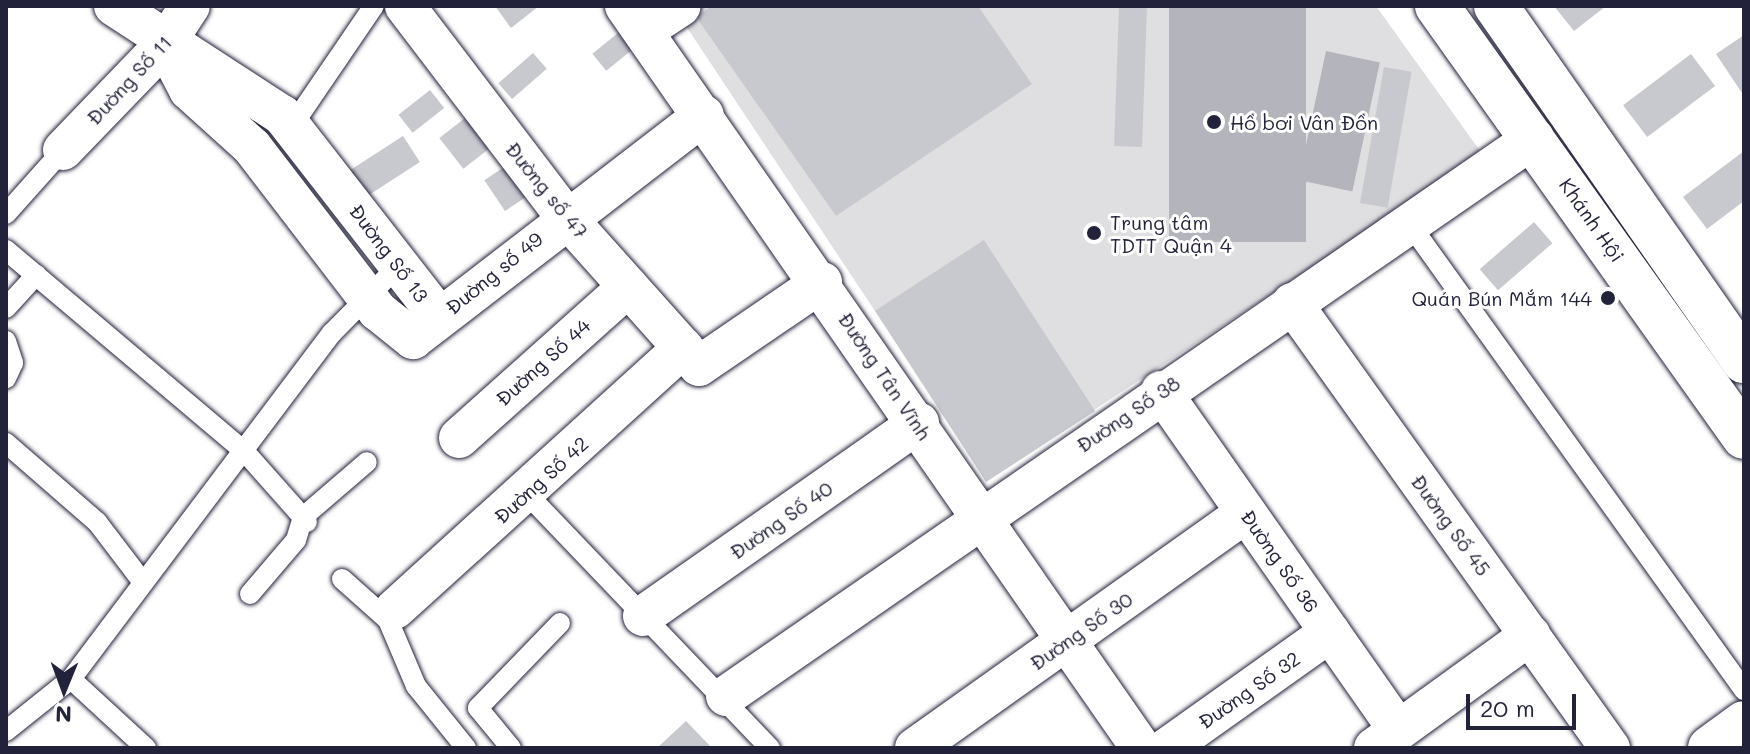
<!DOCTYPE html>
<html>
<head>
<meta charset="utf-8">
<style>
  body { margin:0 }
  #map { position:relative; width:1750px; height:754px; overflow:hidden; background:#fff; font-family:Mali,sans-serif }
  div>[style] { position:absolute }
  [style*='--x'] { left:calc(var(--x)*1px); top:calc(var(--y)*1px); width:calc(var(--w)*1px); rotate:calc(var(--a)*1deg) }
  .green>* { inset:0; background:#dfdfe2 }
  .water>* { inset:0; background:#b4b4bc; transform-origin:0 0 }
  .building>* { inset:0; background:#c8c8cf; transform-origin:0 0 }
  .roads { filter:drop-shadow(0 0 2px #22223b) drop-shadow(0 0 2px #22223b) }
  .service>* { height:20px; margin:-10px; padding:0 10px; transform-origin:10px; border-radius:10px; background:#fff }
  .minor>* { height:40px; margin:-20px; padding:0 20px; transform-origin:20px; border-radius:20px; background:#fff }
  .tertiary>* { height:44px; margin:-22px; padding:0 22px; transform-origin:22px; border-radius:22px; background:#fff }
  .primary>* { height:44px; margin:-22px; padding:0 22px; transform-origin:22px; border-radius:22px; background:#fff }
  .dots>* { width:22px; height:22px; translate:-50% -50%; box-sizing:border-box; border:4px solid #fff; border-radius:50% }
  span { translate:-50% -50%; white-space:nowrap; text-align:center; line-height:1.15; -webkit-text-stroke:6px #fff; paint-order:stroke }
  .street-label { font-size:20px; color:#22223b }
  .poi-label { font-size:20px; color:#22223b }
  .left { translate:0 -50%; text-align:left }
  .right { translate:-100% -50%; text-align:right }
  .frame { position:absolute; inset:0; border:8px solid #22223b; pointer-events:none }
  .north { position:absolute; left:24px; top:650px; width:80px; height:80px; -webkit-text-stroke:6px #fff; paint-order:stroke; rotate:181deg; font-size:22px; font-weight:700; line-height:32px; text-align:center; color:#22223b }
  .north::after { content:''; display:block; margin:auto; width:28px; height:36px; background:#22223b; clip-path:polygon(50% 0,100% 100%,50% 72%,0 100%) }
  .scale { position:absolute; left:1466px; top:694px; width:110px; height:36px; box-sizing:border-box; border:4px solid #22223b; border-top:0; padding-left:10px; font-size:24px; line-height:28px; white-space:nowrap; color:#22223b; -webkit-text-stroke:6px #fff; paint-order:stroke }
</style>
</head>
<body>
<div id="map">
  <div class="green">
    <div style="clip-path:polygon(696px 6px,1376px 6px,1483px 155px,987px 480px,680px 17px)"></div>
  </div>
  <div class="water">
    <div style="left:1169px;top:6px;width:137px;height:236px"></div>
    <div style="left:1326px;top:51px;width:55px;height:132px;rotate:12deg"></div>
  </div>
  <div class="building">
    <div style="clip-path:polygon(495px 6px,539px 6px,511px 28px)"></div>
    <div style="clip-path:polygon(712px 6px,978px 6px,1032px 84px,836px 216px,696px 17px)"></div>
    <div style="left:1119px;top:6px;width:28px;height:140px;rotate:2deg"></div>
    <div style="clip-path:polygon(1554px 6px,1606px 6px,1574px 31px)"></div>
    <div style="left:618px;top:33px;width:22px;height:33px;rotate:51deg"></div>
    <div style="clip-path:polygon(1744px 35px,1744px 96px,1716px 54px)"></div>
    <div style="left:533px;top:53px;width:21px;height:46px;rotate:49deg"></div>
    <div style="left:1691px;top:54px;width:40px;height:85px;rotate:53deg"></div>
    <div style="left:1384px;top:67px;width:28px;height:138px;rotate:10deg"></div>
    <div style="left:430px;top:90px;width:23px;height:40px;rotate:52deg"></div>
    <div style="left:474px;top:111px;width:39px;height:44px;rotate:52deg"></div>
    <div style="left:403px;top:136px;width:31px;height:64px;rotate:57deg"></div>
    <div style="clip-path:polygon(1744px 151px,1744px 201px,1707px 229px,1683px 197px)"></div>
    <div style="left:510px;top:163px;width:37px;height:31px;rotate:56deg"></div>
    <div style="left:1534px;top:222px;width:28px;height:72px;rotate:49deg"></div>
    <div style="left:984px;top:240px;width:204px;height:130px;rotate:57deg"></div>
    <div style="clip-path:polygon(686px 721px,712px 748px,657px 748px)"></div>
  </div>
  <div class="roads">
    <div class="service">
      <div style="--x:292;--y:126;--w:145;--a:-55.7"></div>
      <div style="--x:6;--y:214;--w:86;--a:-48.3"></div>
      <div style="--x:1409;--y:223;--w:575;--a:54.35"></div>
      <div style="--x:6;--y:250;--w:314;--a:40.2"></div>
      <div style="--x:246;--y:453;--w:92;--a:48.5"></div>
      <div style="--x:6;--y:308;--w:45;--a:-47.7"></div>
      <div style="--x:6;--y:341;--w:23;--a:72"></div>
      <div style="--x:13;--y:363;--w:17;--a:115"></div>
      <div style="--x:6;--y:443;--w:121;--a:41"></div>
      <div style="--x:97;--y:522;--w:74;--a:52.7"></div>
      <div style="--x:527;--y:494;--w:352;--a:46.3"></div>
      <div style="--x:342;--y:579;--w:62;--a:41.7"></div>
      <div style="--x:250;--y:594;--w:71;--a:-49.6"></div>
      <div style="--x:296;--y:540;--w:24;--a:-73"></div>
      <div style="--x:303;--y:517;--w:84;--a:-40.7"></div>
      <div style="--x:395;--y:609;--w:13;--a:122"></div>
      <div style="--x:388;--y:620;--w:72;--a:67"></div>
      <div style="--x:416;--y:686;--w:80;--a:51.1"></div>
      <div style="--x:71;--y:679;--w:102;--a:42.6"></div>
      <div style="--x:6;--y:731;--w:83;--a:-38.7"></div>
      <div style="--x:71;--y:679;--w:433;--a:-53"></div>
      <div style="--x:332;--y:333;--w:91;--a:-45.4"></div>
      <div style="--x:511;--y:748;--w:52;--a:-129.5"></div>
      <div style="--x:478;--y:708;--w:118;--a:-46"></div>
    </div>
    <div class="minor">
      <div style="--x:114;--y:6;--w:200;--a:33"></div>
      <div style="--x:282;--y:115;--w:256;--a:52.1"></div>
      <div style="--x:405;--y:6;--w:264;--a:52.7"></div>
      <div style="--x:565;--y:216;--w:201;--a:48.2"></div>
      <div style="--x:699;--y:366;--w:149;--a:-34.3"></div>
      <div style="--x:625;--y:6;--w:904;--a:55.18"></div>
      <div style="--x:643;--y:31;--w:45;--a:-33.3"></div>
      <div style="--x:165;--y:44;--w:52;--a:62.4"></div>
      <div style="--x:189;--y:90;--w:85;--a:42.1"></div>
      <div style="--x:252;--y:147;--w:207;--a:52.5"></div>
      <div style="--x:378;--y:311;--w:45;--a:38.7"></div>
      <div style="--x:413;--y:339;--w:367;--a:-37.6"></div>
      <div style="--x:63;--y:150;--w:147;--a:-46.1"></div>
      <div style="--x:165;--y:44;--w:45;--a:-56.7"></div>
      <div style="--x:1292;--y:303;--w:547;--a:54.45"></div>
      <div style="--x:1161;--y:391;--w:414;--a:55"></div>
      <div style="--x:459;--y:438;--w:227;--a:-41.8"></div>
      <div style="--x:395;--y:609;--w:389;--a:-42.2"></div>
      <div style="--x:643;--y:616;--w:337;--a:-35"></div>
      <div style="--x:726;--y:696;--w:982;--a:-34.63"></div>
      <div style="--x:915;--y:748;--w:406;--a:-35.4"></div>
      <div style="--x:1167;--y:748;--w:200;--a:-35.4"></div>
      <div style="--x:1374;--y:748;--w:193;--a:-35.9"></div>
    </div>
    <div class="tertiary">
      <div style="--x:1710;--y:748;--w:42;--a:-36.3"></div>
    </div>
    <div class="primary">
      <div style="--x:1437;--y:6;--w:529;--a:54.54"></div>
      <div style="--x:1496;--y:6;--w:433;--a:55.1"></div>
    </div>
  </div>
  <div class="dots">
    <div style="left:1214px;top:122px;background:#22223b"></div>
    <div style="left:1094px;top:233px;background:#22223b"></div>
    <div style="left:1608px;top:298px;background:#22223b"></div>
  </div>
  <div class="street-label">
    <span style="left:129px;top:80px;rotate:-47deg">Đường Số 11</span>
    <span style="left:547px;top:190px;rotate:51deg">Đường số 47</span>
    <span style="left:1592px;top:220px;rotate:55deg">Khánh Hội</span>
    <span style="left:389px;top:253px;rotate:53deg">Đường Số 13</span>
    <span style="left:494px;top:273px;rotate:-39deg">Đường số 49</span>
    <span style="left:543px;top:362px;rotate:-42deg">Đường Số 44</span>
    <span style="left:885px;top:376px;rotate:56deg">Đường Tân Vĩnh</span>
    <span style="left:1128px;top:414px;rotate:-34deg">Đường Số 38</span>
    <span style="left:541px;top:480px;rotate:-42deg">Đường Số 42</span>
    <span style="left:781px;top:520px;rotate:-35deg">Đường Số 40</span>
    <span style="left:1451px;top:525px;rotate:54deg">Đường Số 45</span>
    <span style="left:1280px;top:561px;rotate:55deg">Đường Số 36</span>
    <span style="left:1081px;top:631px;rotate:-35deg">Đường Số 30</span>
    <span style="left:1249px;top:690px;rotate:-35deg">Đường Số 32</span>
  </div>
  <div class="poi-label">
    <span class="left" style="left:1230px;top:122px">Hồ bơi Vân Đồn</span>
    <span class="left" style="left:1110px;top:234px">Trung tâm<br>TDTT Quận 4</span>
    <span class="right" style="left:1592px;top:298px">Quán Bún Mắm 144</span>
  </div>
  <div class="frame"></div>
  <div class="north">N</div>
  <div class="scale">20 m</div>
</div>
</body>
</html>
